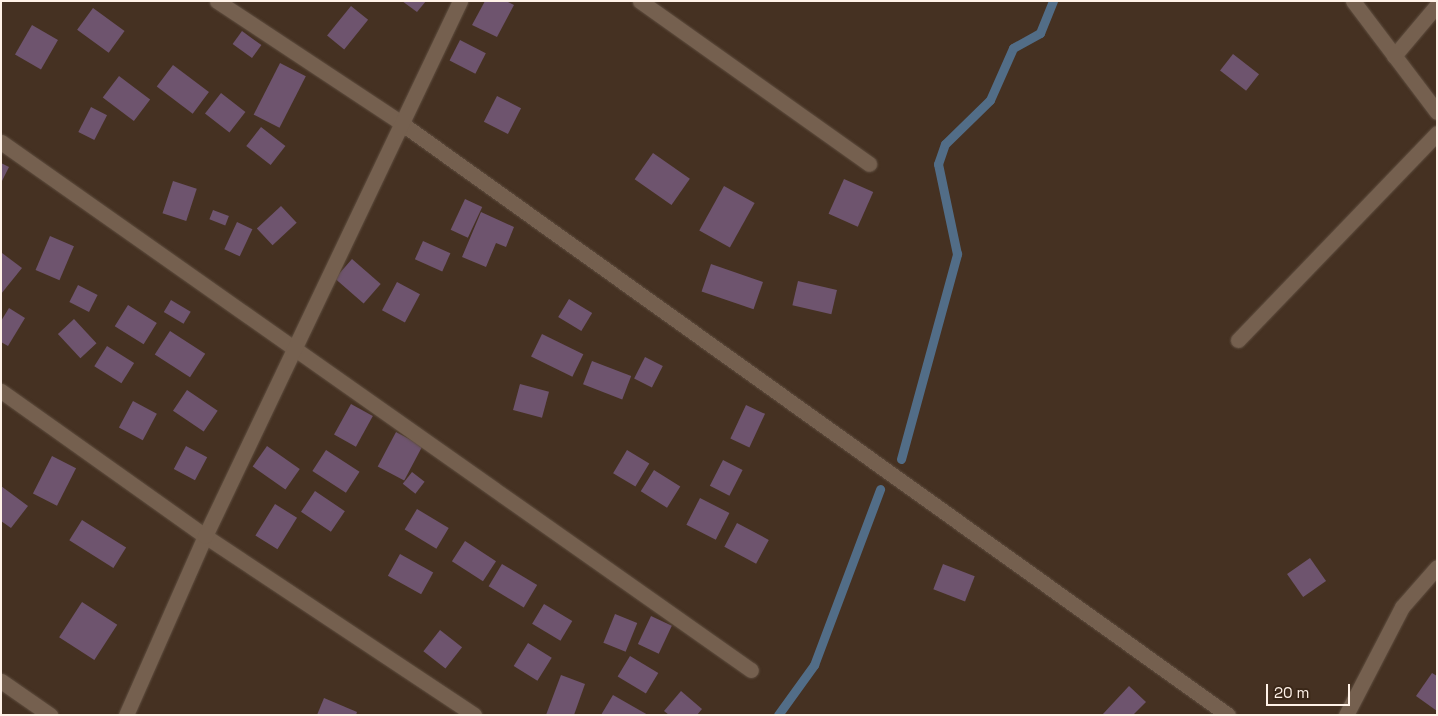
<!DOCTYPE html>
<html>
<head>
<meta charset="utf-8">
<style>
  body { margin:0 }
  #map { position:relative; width:1438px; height:716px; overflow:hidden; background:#453122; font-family:"Space Grotesk",sans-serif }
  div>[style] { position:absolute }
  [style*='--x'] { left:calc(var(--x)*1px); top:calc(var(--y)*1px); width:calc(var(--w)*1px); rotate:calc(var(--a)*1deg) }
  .stream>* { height:9px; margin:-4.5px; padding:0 4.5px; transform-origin:4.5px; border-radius:4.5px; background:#526d87 }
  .building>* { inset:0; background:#6e546e; transform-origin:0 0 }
  .roads { filter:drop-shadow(0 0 1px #5e4d3f) drop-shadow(0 0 1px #5e4d3f) }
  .lane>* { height:15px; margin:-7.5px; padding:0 7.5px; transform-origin:7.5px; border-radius:7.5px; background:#75604f }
  .street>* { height:15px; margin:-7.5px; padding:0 7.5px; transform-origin:7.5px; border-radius:7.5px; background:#75604f }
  span { translate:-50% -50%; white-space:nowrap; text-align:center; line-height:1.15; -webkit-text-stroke:4px #3a2718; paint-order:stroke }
  .frame { position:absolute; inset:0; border:2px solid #fff2e8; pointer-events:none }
  .scale { position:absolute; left:1266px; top:684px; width:84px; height:22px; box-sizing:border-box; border:2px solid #fff2e8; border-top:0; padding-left:6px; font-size:15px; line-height:18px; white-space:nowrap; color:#fff2e8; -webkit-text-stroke:4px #3a2718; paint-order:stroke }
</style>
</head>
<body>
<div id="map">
  <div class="stream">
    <div style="--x:901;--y:459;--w:213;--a:-74.7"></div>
    <div style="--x:957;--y:254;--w:92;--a:-101.9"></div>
    <div style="--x:938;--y:164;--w:21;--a:-71"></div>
    <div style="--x:945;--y:144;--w:63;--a:-44.4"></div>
    <div style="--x:990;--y:100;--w:57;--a:-66.1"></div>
    <div style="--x:1013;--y:48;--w:31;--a:-29"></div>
    <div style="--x:1040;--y:33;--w:35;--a:-68"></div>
    <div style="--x:778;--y:715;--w:62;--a:-54.2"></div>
    <div style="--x:814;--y:665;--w:188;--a:-69.4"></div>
  </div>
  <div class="building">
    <div style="clip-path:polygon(402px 1px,426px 1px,417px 12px)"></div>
    <div style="clip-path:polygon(485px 1px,506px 1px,514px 5px,497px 37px,472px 25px)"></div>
    <div style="left:351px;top:6px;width:22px;height:38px;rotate:39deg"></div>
    <div style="left:93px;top:8px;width:39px;height:27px;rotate:36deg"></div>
    <div style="left:32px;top:25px;width:30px;height:34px;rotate:30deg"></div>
    <div style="left:242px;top:31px;width:24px;height:16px;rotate:36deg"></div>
    <div style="left:460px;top:40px;width:29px;height:23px;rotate:27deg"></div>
    <div style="left:1233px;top:54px;width:33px;height:21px;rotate:38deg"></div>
    <div style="left:280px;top:63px;width:29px;height:58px;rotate:27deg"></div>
    <div style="left:173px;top:65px;width:45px;height:27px;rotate:37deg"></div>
    <div style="left:119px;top:76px;width:39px;height:27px;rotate:37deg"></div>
    <div style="left:221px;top:93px;width:31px;height:26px;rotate:38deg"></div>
    <div style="left:497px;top:96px;width:27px;height:29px;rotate:27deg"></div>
    <div style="left:91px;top:107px;width:18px;height:28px;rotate:27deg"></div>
    <div style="left:261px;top:127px;width:31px;height:24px;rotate:38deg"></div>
    <div style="left:653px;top:153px;width:45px;height:32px;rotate:35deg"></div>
    <div style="clip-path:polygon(1px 163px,9px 167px,1px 183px)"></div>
    <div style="left:844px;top:179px;width:32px;height:38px;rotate:24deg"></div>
    <div style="left:173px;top:181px;width:25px;height:34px;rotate:18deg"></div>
    <div style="left:724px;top:186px;width:35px;height:51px;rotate:29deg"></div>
    <div style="left:465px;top:199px;width:19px;height:34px;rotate:25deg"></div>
    <div style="left:281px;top:206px;width:23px;height:33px;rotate:47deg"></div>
    <div style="left:213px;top:210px;width:17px;height:10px;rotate:21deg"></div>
    <div style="clip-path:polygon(481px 212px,514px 227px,506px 247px,496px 243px,486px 267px,462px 257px)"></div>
    <div style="left:237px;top:222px;width:17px;height:30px;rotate:25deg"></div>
    <div style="left:50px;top:236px;width:26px;height:37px;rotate:23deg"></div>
    <div style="left:423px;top:241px;width:30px;height:20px;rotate:24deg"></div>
    <div style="clip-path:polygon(2px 253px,22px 268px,1px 294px,1px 254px)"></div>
    <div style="left:352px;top:259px;width:38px;height:26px;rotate:41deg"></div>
    <div style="left:711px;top:264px;width:55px;height:29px;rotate:19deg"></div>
    <div style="left:798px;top:281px;width:40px;height:25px;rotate:13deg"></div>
    <div style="left:397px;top:282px;width:26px;height:32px;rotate:28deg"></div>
    <div style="left:78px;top:285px;width:22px;height:19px;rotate:27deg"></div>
    <div style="left:569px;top:299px;width:27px;height:21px;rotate:31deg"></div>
    <div style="left:171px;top:300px;width:23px;height:14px;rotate:31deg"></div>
    <div style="left:128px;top:305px;width:34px;height:25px;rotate:32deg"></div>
    <div style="clip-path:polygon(9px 308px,25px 318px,8px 346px,1px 342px,1px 321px)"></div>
    <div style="left:74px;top:319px;width:33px;height:22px;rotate:47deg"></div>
    <div style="left:170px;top:331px;width:42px;height:28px;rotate:33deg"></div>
    <div style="left:542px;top:334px;width:46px;height:25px;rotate:26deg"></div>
    <div style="left:107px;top:346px;width:32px;height:24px;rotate:32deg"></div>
    <div style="left:645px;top:357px;width:20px;height:24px;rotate:27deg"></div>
    <div style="left:592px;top:361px;width:42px;height:25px;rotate:21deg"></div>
    <div style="left:520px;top:384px;width:30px;height:27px;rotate:15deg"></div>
    <div style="left:187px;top:390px;width:37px;height:25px;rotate:34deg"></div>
    <div style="left:133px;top:401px;width:27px;height:30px;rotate:28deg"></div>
    <div style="left:351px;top:404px;width:25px;height:35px;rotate:29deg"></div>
    <div style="left:746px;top:405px;width:21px;height:37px;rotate:25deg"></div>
    <div style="left:396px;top:432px;width:30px;height:39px;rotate:28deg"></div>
    <div style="left:186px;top:446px;width:24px;height:26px;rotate:28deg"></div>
    <div style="left:267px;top:446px;width:40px;height:25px;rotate:35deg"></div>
    <div style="left:326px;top:450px;width:40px;height:25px;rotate:33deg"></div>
    <div style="left:627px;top:450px;width:26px;height:27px;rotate:31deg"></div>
    <div style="left:52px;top:456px;width:27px;height:42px;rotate:27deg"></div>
    <div style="left:723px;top:460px;width:22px;height:29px;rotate:27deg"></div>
    <div style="left:654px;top:470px;width:31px;height:25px;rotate:32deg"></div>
    <div style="left:412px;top:472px;width:16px;height:15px;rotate:38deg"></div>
    <div style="clip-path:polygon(1px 486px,28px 506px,11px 528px,1px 521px)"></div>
    <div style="left:315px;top:491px;width:36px;height:25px;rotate:34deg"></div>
    <div style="left:700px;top:498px;width:33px;height:30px;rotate:27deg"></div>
    <div style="left:275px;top:504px;width:26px;height:37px;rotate:32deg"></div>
    <div style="left:417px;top:509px;width:37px;height:24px;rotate:31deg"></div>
    <div style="left:82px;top:520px;width:52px;height:24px;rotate:32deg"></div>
    <div style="left:737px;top:523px;width:36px;height:27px;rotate:28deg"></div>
    <div style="left:465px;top:541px;width:37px;height:24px;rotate:33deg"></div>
    <div style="left:400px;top:554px;width:38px;height:25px;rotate:29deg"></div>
    <div style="left:1310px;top:558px;width:28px;height:28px;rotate:55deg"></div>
    <div style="left:502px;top:564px;width:41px;height:26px;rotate:31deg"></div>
    <div style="left:943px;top:564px;width:34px;height:27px;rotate:21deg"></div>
    <div style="left:82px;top:602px;width:42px;height:42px;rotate:33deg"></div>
    <div style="left:544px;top:604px;width:33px;height:23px;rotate:31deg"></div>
    <div style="left:615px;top:614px;width:24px;height:31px;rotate:22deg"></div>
    <div style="left:651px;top:616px;width:23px;height:31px;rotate:25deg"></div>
    <div style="left:440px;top:630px;width:28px;height:27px;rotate:38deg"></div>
    <div style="left:528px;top:643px;width:28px;height:27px;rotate:32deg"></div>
    <div style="left:630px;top:656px;width:33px;height:24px;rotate:31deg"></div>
    <div style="clip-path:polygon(1432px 673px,1437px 676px,1437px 711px,1416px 696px)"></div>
    <div style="clip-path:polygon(561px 675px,585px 684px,574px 715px,546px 715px)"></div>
    <div style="clip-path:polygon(1129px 686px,1146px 702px,1133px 715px,1102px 715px)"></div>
    <div style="clip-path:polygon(681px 691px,702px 709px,697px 715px,669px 715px,664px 711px)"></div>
    <div style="clip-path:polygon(613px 695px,648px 715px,601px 715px)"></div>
    <div style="clip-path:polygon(324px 698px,357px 712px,356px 715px,317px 715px)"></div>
  </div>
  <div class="roads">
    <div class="lane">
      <div style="--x:1394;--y:56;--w:67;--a:-49.9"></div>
    </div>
    <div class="street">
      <div style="--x:217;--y:1;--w:221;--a:33.5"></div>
      <div style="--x:401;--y:123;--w:1017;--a:35.6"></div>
      <div style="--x:640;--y:1;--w:281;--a:35.4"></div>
      <div style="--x:1353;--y:1;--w:139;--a:52.9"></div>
      <div style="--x:1;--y:142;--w:917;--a:35.15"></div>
      <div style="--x:1238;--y:340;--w:287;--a:-46.1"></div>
      <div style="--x:1;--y:391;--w:250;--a:35.4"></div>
      <div style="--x:205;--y:536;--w:323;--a:33.6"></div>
      <div style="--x:1;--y:681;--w:60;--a:34.8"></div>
      <div style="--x:126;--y:715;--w:196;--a:-66.2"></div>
      <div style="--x:205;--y:536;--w:593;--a:-64.52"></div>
      <div style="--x:1346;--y:715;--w:122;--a:-62.6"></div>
      <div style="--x:1402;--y:607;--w:53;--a:-48.8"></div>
    </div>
  </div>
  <div class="frame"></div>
  <div class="scale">20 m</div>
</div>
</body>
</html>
